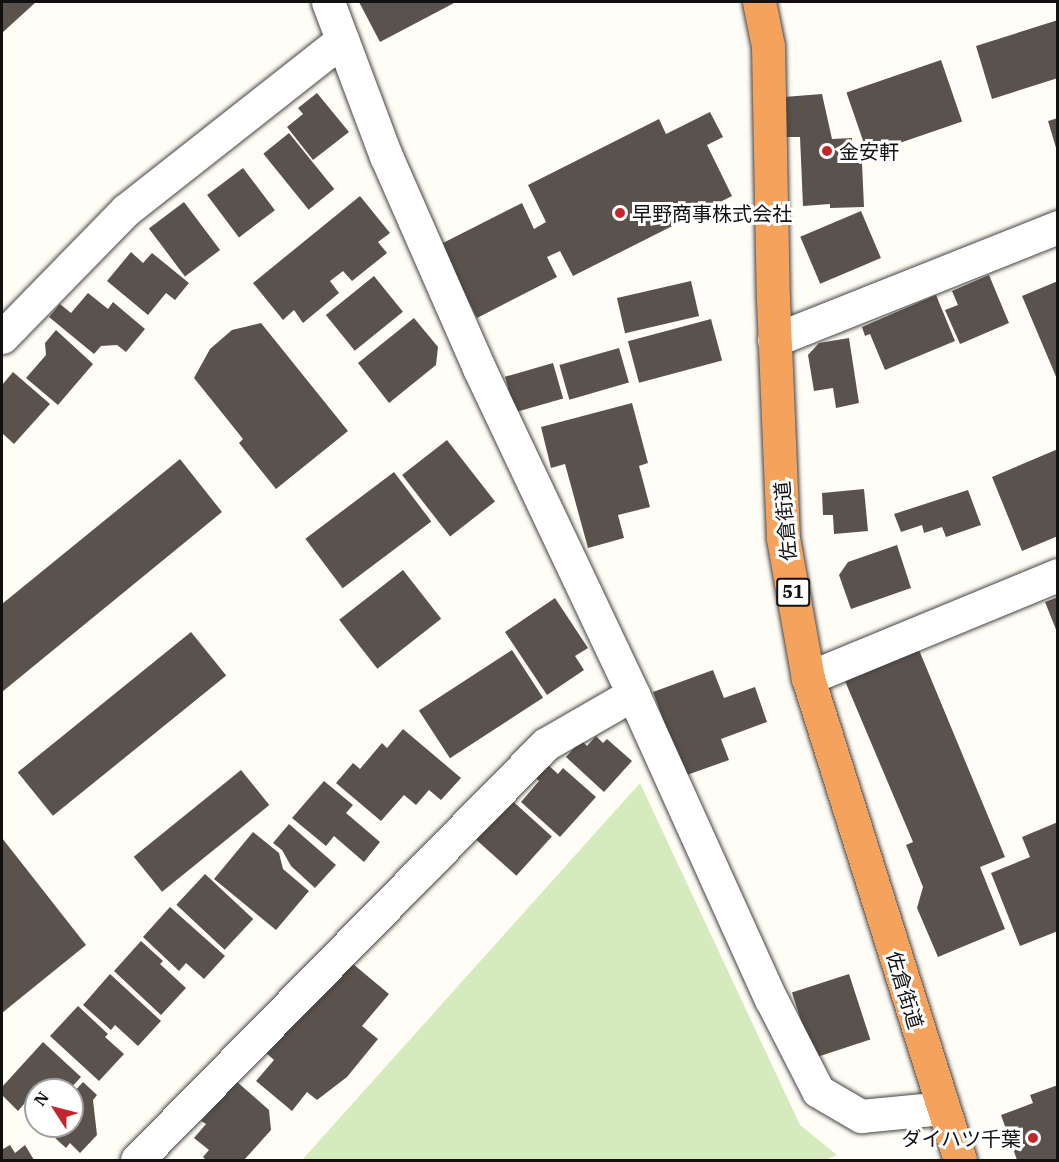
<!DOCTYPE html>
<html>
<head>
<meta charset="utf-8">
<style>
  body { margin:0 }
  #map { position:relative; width:1059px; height:1162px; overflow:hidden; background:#fffdf5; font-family:"IBM Plex Serif","Noto Sans JP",serif }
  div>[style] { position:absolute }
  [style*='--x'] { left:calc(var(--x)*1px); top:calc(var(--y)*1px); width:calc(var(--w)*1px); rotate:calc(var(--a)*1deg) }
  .green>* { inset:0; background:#d5ebbd }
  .building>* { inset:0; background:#5a524d; transform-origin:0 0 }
  .roads { filter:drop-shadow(0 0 2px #444) drop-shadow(0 0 2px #444) }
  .minor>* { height:33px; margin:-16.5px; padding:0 16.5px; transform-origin:16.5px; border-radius:16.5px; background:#fff }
  .highway>* { height:33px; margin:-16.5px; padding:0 16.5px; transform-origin:16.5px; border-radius:16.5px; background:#f5a25d }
  .dots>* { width:16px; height:16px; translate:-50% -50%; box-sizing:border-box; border:3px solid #fff; border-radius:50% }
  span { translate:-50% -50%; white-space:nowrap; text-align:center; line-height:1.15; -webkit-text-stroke:6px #fff; paint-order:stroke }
  .shield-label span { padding:2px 4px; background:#fff; border:2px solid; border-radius:4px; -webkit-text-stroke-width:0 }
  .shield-label { font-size:18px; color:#111; font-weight:700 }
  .poi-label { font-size:20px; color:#111 }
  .left { translate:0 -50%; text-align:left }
  .right { translate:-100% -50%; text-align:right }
  .street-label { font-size:20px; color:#111 }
  .frame { position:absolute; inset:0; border:3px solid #111; pointer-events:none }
  .north { position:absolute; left:24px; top:1078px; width:60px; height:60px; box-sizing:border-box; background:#fff; border:2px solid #a0a0a0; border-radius:50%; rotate:306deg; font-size:16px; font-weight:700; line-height:24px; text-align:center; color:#111 }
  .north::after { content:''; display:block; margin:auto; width:21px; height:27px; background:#c4262e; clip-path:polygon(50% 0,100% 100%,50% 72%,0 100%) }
</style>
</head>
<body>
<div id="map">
  <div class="green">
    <div style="clip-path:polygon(640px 783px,800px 1125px,837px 1155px,826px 1160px,302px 1160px)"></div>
  </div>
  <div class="building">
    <div style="clip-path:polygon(2px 2px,36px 2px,2px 33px)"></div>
    <div style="clip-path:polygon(359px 2px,456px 2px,380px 42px)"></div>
    <div style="clip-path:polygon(1058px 20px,1058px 78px,992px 99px,976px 46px)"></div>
    <div style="left:941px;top:60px;width:65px;height:100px;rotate:71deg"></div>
    <div style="clip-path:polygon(317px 93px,349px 132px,313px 160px,287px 127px,303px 114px,298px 108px)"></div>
    <div style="clip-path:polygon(822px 94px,832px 139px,852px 138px,853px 163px,862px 163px,864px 207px,830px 208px,830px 204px,803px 206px,800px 137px,786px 137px,784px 97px)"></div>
    <div style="clip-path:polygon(710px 112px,723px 137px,707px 145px,732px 196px,573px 276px,560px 251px,547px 257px,557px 277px,477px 318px,439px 245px,522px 203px,534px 229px,546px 222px,528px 185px,659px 119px,666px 134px)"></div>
    <div style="clip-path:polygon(1058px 118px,1058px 151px,1057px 151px,1048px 121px)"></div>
    <div style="left:289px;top:133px;width:72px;height:33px;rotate:51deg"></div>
    <div style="left:243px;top:168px;width:53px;height:45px;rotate:53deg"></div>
    <div style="clip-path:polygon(360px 196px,390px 233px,378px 242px,387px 253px,352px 281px,343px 271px,330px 281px,339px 293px,303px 323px,294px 310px,283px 320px,253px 283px)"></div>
    <div style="left:184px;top:202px;width:60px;height:44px;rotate:53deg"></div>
    <div style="left:861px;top:211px;width:51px;height:66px;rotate:67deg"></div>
    <div style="clip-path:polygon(131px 252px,143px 263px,152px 253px,189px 283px,175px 300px,166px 293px,148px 315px,107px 281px)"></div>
    <div style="clip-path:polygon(989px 275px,1009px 323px,960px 344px,945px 310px,958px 305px,952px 291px)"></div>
    <div style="left:374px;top:276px;width:46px;height:62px;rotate:51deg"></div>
    <div style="left:691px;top:281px;width:36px;height:76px;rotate:77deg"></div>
    <div style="clip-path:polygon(1058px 281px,1058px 379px,1057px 379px,1022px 296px)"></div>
    <div style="clip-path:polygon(88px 293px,108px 309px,113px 302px,145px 329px,126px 352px,117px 345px,101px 346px,94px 354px,49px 317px,60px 304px,71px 313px)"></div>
    <div style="clip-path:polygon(936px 295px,955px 341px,885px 370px,870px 334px,865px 336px,862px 327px)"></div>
    <div style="clip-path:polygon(414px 318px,438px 347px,436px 365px,389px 403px,358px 363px)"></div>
    <div style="left:711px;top:319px;width:43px;height:86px;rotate:75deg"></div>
    <div style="clip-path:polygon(261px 323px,348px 431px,276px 489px,239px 443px,243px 439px,194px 378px,210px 349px,232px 330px)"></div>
    <div style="clip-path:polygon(56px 330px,93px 364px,58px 405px,26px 378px,46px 355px,45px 343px)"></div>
    <div style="clip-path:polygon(849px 338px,859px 403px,836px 408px,833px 388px,814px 391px,808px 355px,819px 343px)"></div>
    <div style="left:619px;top:348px;width:36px;height:62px;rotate:74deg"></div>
    <div style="left:553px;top:363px;width:37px;height:50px;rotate:74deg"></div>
    <div style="clip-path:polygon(13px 372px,50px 404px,14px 444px,2px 433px,2px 385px)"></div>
    <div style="clip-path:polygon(632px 403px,648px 463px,639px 466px,650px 507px,618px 515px,624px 538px,588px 548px,565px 464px,551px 468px,541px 427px)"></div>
    <div style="left:447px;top:440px;width:78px;height:57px;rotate:52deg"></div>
    <div style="clip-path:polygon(1058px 449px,1058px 536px,1022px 551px,992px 477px)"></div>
    <div style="clip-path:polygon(180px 459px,222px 512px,2px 692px,2px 604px)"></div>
    <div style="left:394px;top:472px;width:62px;height:111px;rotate:53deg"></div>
    <div style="clip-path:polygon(864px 489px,868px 531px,834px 534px,833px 515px,823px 515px,822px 493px)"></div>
    <div style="clip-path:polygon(968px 490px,981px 525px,946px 537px,942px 527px,924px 533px,922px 525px,901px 532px,894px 514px)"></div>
    <div style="clip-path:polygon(897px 545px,911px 588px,851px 609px,839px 575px,848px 562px)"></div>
    <div style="left:403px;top:570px;width:62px;height:81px;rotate:52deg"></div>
    <div style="clip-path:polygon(1058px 597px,1058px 632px,1057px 632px,1045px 602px)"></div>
    <div style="clip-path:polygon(555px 598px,588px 648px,575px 656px,584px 670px,547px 695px,505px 632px)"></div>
    <div style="left:191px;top:632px;width:56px;height:223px;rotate:51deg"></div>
    <div style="left:512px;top:650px;width:57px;height:111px;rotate:57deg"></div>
    <div style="clip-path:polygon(919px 650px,1005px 857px,980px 867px,1005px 929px,938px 957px,917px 908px,923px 887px,906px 845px,913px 842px,845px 681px)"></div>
    <div style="clip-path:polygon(713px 670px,724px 698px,755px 687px,767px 722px,721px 739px,729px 760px,684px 776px,653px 692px)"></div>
    <div style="clip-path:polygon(403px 729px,461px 778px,441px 800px,429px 790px,416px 805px,404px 795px,381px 821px,336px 783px,353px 763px,360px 769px,382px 743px,387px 748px)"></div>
    <div style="clip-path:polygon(596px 736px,603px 743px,607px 739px,632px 761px,604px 792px,566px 757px,581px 740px,587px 746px)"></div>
    <div style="clip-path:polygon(546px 763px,558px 774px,563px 768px,596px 797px,560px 837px,521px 802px,539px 781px,534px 776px)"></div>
    <div style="left:241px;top:770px;width:45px;height:138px;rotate:51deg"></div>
    <div style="clip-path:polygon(324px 781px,353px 805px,346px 813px,380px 842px,364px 862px,334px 836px,326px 846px,292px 818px)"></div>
    <div style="left:508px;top:797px;width:59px;height:53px;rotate:42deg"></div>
    <div style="clip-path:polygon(1058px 822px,1058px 931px,1020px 946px,991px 873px,1030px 857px,1022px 837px)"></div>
    <div style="clip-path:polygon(289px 824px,336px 865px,315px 888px,291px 866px,282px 850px,273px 843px)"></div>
    <div style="clip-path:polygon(253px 832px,279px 853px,283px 869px,309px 891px,276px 930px,214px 879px)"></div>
    <div style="clip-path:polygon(2px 838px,86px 945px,2px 1013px)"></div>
    <div style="left:205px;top:874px;width:66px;height:42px;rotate:43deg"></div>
    <div style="clip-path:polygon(170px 907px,225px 956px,204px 979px,186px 963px,179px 971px,143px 937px)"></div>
    <div style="clip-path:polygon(141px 941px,163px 961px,160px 964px,186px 988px,161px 1015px,114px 971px)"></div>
    <div style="clip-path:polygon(353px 964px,389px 994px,362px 1026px,378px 1039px,347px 1077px,317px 1100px,307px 1092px,292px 1111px,256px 1081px,274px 1060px,264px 1051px)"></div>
    <div style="clip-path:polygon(110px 974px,161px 1021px,138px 1046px,115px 1025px,111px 1030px,83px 1005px)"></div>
    <div style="left:849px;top:974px;width:69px;height:60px;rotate:72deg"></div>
    <div style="clip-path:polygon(78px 1006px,108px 1034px,105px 1037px,124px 1054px,99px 1081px,50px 1036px)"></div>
    <div style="clip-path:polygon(43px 1042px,81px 1077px,69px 1090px,36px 1090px,18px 1111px,2px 1095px,2px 1087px)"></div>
    <div style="clip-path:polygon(236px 1081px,269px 1110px,271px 1130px,244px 1160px,206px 1160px,203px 1157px,209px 1150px,194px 1138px,206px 1124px,201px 1121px)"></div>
    <div style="clip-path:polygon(83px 1082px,97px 1095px,93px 1100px,97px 1135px,80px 1153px,70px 1143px,66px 1148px,42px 1126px,72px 1126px,72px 1094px)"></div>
    <div style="clip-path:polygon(1058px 1085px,1058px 1160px,1017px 1160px,1001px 1115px,1033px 1103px,1030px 1095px)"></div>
    <div style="clip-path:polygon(10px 1145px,15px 1153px,25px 1145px,34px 1160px,2px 1160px,2px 1146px,3px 1149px)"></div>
  </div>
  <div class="roads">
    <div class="minor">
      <div style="--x:328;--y:2;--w:165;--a:69.4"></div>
      <div style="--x:386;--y:156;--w:232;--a:66.3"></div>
      <div style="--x:479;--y:368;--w:361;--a:64.7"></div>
      <div style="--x:633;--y:694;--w:335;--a:65.7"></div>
      <div style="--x:771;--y:999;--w:103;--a:62.9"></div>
      <div style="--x:818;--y:1091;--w:50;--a:30.2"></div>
      <div style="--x:861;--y:1116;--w:81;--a:-5.6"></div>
      <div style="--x:2;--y:337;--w:177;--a:-45.7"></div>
      <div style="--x:126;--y:210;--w:275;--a:-38.2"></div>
      <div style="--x:774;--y:340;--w:306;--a:-21.7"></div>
      <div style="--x:808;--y:678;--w:270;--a:-22.4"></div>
      <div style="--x:137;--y:1160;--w:583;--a:-45.49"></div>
      <div style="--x:546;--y:744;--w:100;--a:-29.9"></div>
    </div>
    <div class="highway">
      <div style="--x:759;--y:2;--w:45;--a:78.4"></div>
      <div style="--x:768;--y:46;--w:253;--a:88.9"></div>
      <div style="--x:773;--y:299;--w:239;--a:87.6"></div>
      <div style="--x:783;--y:538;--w:142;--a:79.9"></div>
      <div style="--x:808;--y:678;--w:505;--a:72.5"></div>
    </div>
  </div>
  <div class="dots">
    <div style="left:827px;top:151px;background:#c4262e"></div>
    <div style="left:620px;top:213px;background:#c4262e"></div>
    <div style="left:1033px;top:1138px;background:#c4262e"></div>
  </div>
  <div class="shield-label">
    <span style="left:793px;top:592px">51</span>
  </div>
  <div class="poi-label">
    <span class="left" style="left:839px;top:151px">金安軒</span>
    <span class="left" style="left:632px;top:213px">早野商事株式会社</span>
    <span class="right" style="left:1021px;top:1138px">ダイハツ千葉</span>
  </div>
  <div class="street-label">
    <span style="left:785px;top:521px;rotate:-95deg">佐倉街道</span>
    <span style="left:905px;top:990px;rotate:73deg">佐倉街道</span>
  </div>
  <div class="frame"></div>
  <div class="north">N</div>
</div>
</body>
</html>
